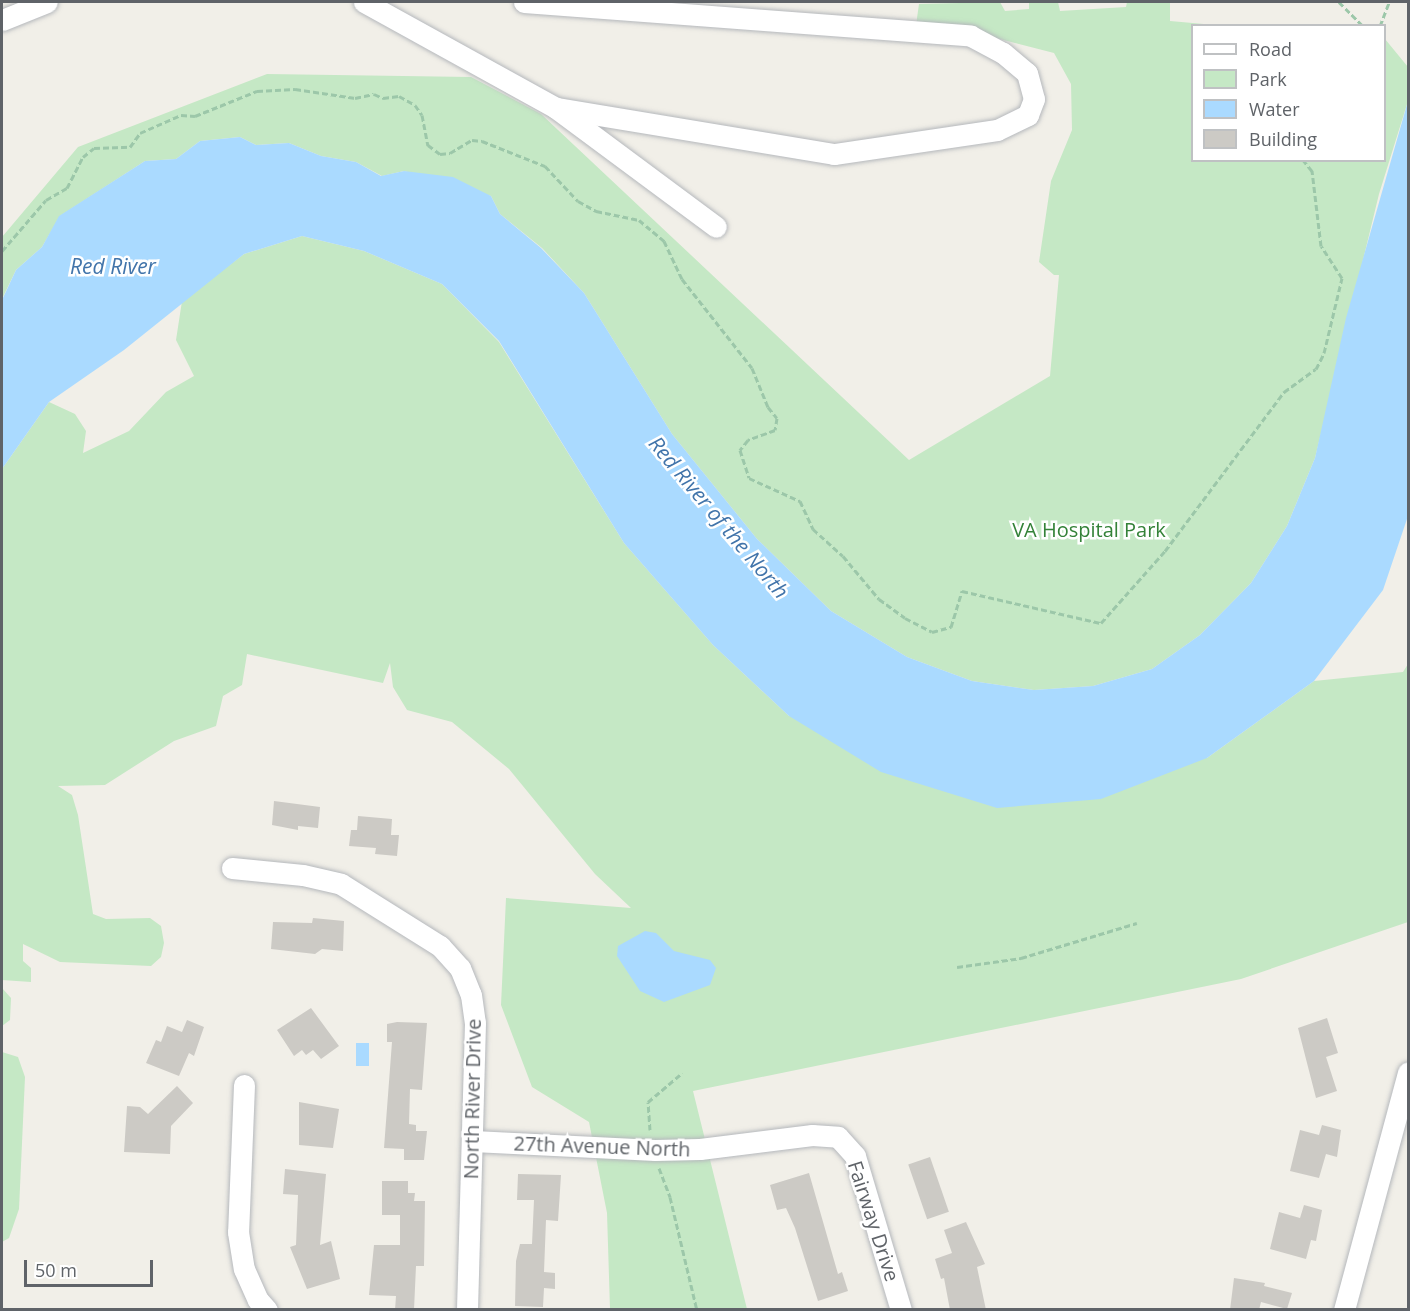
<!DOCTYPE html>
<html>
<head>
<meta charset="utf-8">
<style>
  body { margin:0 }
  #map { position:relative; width:1410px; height:1311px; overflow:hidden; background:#f1efe8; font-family:"Open Sans",sans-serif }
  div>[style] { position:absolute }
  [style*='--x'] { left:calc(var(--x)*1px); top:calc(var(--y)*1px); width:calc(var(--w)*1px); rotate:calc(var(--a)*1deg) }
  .green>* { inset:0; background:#c5e8c5 }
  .water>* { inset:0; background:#aadaff; transform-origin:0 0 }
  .building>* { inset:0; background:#cccac5; transform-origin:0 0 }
  .path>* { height:3px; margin-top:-1.5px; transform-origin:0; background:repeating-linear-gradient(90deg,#9cc7a9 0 6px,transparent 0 9px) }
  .roads { filter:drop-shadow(0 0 2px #b5b8bc) drop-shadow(0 0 2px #b5b8bc) }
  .minor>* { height:21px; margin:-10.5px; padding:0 10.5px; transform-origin:10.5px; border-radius:10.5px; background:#fff }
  span { translate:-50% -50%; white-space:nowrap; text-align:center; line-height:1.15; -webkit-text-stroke:5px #fff; paint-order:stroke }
  .park-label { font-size:20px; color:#348238 }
  .street-label { font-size:20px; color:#5f6368 }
  .water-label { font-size:21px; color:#4174aa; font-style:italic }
  .frame { position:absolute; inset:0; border:3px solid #5f6368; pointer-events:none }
  .legend { position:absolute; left:1191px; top:24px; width:195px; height:138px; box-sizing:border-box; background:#fff; border:2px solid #bfc1c3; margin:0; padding:8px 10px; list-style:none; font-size:18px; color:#5f6368 }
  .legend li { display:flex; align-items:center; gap:12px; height:30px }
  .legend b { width:30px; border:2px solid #bfc1c3 }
  .scale { position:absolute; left:24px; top:1260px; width:129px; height:27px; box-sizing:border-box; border:3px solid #5f6368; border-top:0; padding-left:8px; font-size:18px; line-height:21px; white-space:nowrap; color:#5f6368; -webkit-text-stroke:4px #fff; paint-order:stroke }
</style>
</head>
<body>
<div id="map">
  <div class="green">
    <div style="clip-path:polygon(1000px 2px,1005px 11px,1029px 9px,1029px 2px,1058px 2px,1060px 11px,1126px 7px,1127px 2px,1170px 2px,1170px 21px,1215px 25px,1192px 26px,1192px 160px,1384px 160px,1385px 39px,1408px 67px,1408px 101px,1379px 194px,1315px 458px,1287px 526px,1251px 583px,1200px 635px,1152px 669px,1093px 686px,1034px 690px,972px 681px,907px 657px,831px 611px,757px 539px,672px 434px,584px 293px,542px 248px,500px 214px,491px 196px,404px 171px,382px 176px,356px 162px,321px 156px,289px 143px,256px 145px,240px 137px,200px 141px,176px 159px,145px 161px,60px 216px,42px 247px,16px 270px,2px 299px,2px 237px,78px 147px,267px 74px,471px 77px,541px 114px,909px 460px,1050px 376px,1059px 275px,1054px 275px,1039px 262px,1051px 181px,1072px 130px,1071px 84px,1054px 53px,953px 27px,916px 25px,919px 4px)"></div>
    <div style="clip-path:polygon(302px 236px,364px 251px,442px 284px,499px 342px,624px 543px,713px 645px,789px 716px,1207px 758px,1314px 681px,1403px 672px,1408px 664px,1408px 922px,1241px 979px,693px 1091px,747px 1309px,610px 1309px,607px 1213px,589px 1122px,532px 1087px,501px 1005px,506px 898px,631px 908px,595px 874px,509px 769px,452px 722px,407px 710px,393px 687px,390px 663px,383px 683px,247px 654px,242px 685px,223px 696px,216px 726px,174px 741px,105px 785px,58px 786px,72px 795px,78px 815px,93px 914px,106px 919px,150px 918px,161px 926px,164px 943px,161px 957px,151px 966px,60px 962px,23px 944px,23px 961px,31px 968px,31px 982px,2px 980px,2px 469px,49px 402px,75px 414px,86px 431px,83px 453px,129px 431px,166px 392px,194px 376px,176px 340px,182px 301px,244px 254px)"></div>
    <div style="clip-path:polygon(2px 988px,11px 998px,10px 1020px,2px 1026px)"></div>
    <div style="clip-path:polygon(2px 1052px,18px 1057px,25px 1077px,19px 1209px,9px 1238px,2px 1242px)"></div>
  </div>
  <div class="water">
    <div style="clip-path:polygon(1408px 101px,1408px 516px,1383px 590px,1314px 681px,1207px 758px,1101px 799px,997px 808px,881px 772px,789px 716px,713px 645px,624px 543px,499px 341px,442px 284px,364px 251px,302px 236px,244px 254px,124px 350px,49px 402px,2px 469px,2px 300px,16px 270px,42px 247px,59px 216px,145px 161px,176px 159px,200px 141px,240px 137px,256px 145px,289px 143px,321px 156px,356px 162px,381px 176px,404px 171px,453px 177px,491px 196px,500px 214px,541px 248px,584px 293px,672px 434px,757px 539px,831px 611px,907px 657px,972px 681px,1034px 690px,1093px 686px,1152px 669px,1200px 635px,1251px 583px,1287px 526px,1315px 458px,1346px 318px)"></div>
    <div style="clip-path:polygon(645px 931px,656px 933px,674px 951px,710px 960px,716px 968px,710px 985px,664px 1002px,640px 991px,617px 956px,618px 946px)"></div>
    <div style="left:356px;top:1043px;width:13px;height:23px"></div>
  </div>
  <div class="building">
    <div style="clip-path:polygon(274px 801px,320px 807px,318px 828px,298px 826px,298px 830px,272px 825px)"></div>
    <div style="clip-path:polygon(358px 816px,392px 819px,391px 835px,399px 835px,397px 856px,375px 854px,376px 848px,349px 846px,351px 830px,357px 830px)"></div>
    <div style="clip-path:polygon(313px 918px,344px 921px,343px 951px,322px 949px,315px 954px,271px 949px,273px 922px,312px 923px)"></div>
    <div style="clip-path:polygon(311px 1008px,339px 1046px,321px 1059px,313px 1050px,306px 1055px,302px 1050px,294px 1056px,277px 1030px)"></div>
    <div style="clip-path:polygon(1327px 1018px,1338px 1053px,1326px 1057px,1337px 1091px,1316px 1098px,1298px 1028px)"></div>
    <div style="clip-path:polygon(187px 1020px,204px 1027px,194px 1056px,189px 1053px,179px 1076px,146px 1063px,156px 1040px,161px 1042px,167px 1026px,182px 1032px)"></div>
    <div style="clip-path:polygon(397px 1022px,427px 1023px,422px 1090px,410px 1089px,409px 1124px,416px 1125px,416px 1131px,427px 1131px,424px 1160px,404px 1160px,404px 1149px,384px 1148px,392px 1042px,387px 1042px,387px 1024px)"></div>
    <div style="clip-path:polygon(177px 1086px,193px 1103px,171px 1126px,170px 1154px,124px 1152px,127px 1106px,140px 1107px,148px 1114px)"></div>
    <div style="clip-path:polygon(299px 1102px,339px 1109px,333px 1148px,299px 1145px)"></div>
    <div style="clip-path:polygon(1322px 1125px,1341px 1130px,1337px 1157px,1326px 1154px,1319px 1178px,1290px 1171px,1300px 1130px,1319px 1135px)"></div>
    <div style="left:930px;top:1157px;width:58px;height:23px;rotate:71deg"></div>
    <div style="clip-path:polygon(285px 1169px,326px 1174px,320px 1245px,331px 1241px,340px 1279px,307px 1289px,290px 1247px,296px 1245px,298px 1195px,283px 1194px)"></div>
    <div style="clip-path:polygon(809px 1173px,838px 1274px,842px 1272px,848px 1291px,818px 1301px,795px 1228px,786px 1208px,777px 1210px,770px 1185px)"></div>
    <div style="clip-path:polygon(518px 1174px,561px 1175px,558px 1221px,546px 1220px,544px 1272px,555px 1273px,555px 1289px,544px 1288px,543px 1307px,515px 1306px,516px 1261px,520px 1244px,532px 1244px,534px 1200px,517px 1200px)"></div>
    <div style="clip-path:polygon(382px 1181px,408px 1181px,408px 1193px,415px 1193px,414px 1201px,425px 1201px,424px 1266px,416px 1266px,414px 1310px,395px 1310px,396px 1296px,369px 1295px,374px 1245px,400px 1245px,400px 1215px,382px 1215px)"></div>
    <div style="clip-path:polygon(1304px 1205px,1322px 1210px,1316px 1241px,1311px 1240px,1306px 1259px,1270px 1249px,1279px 1212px,1300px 1218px)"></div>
    <div style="clip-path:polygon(966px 1222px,985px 1264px,977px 1267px,986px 1310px,950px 1310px,944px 1278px,941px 1279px,935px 1259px,952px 1253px,944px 1230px)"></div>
    <div style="clip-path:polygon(1234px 1278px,1265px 1283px,1264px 1286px,1292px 1293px,1287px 1309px,1261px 1302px,1259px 1310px,1230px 1310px)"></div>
  </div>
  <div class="path">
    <div style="--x:1339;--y:2;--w:34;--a:45"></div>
    <div style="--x:1380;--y:26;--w:26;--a:-69"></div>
    <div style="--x:2;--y:251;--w:67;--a:-49.2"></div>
    <div style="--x:46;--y:200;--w:24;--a:-30"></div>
    <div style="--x:67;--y:188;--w:35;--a:-63"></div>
    <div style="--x:83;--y:157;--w:14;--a:-39"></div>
    <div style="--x:94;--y:148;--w:36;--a:-2"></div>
    <div style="--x:130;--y:147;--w:17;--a:-54"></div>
    <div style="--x:140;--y:133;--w:45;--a:-23.7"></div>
    <div style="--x:181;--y:115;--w:14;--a:4"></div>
    <div style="--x:195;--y:116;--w:67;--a:-22"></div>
    <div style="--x:257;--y:91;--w:38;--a:-3"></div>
    <div style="--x:295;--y:89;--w:61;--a:8.5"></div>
    <div style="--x:355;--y:98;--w:19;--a:-12"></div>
    <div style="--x:374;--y:94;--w:10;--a:24"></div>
    <div style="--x:383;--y:98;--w:16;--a:-7"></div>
    <div style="--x:399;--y:96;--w:18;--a:29"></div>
    <div style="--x:415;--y:105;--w:12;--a:55"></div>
    <div style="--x:422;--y:115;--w:31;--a:79"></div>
    <div style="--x:428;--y:145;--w:15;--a:37"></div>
    <div style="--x:440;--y:154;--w:10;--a:-6"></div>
    <div style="--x:450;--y:153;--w:26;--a:-31"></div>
    <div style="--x:472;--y:140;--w:10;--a:6"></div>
    <div style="--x:482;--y:141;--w:68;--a:21.6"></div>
    <div style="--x:545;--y:166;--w:48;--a:46.7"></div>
    <div style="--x:578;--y:201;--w:21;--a:29"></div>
    <div style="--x:596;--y:211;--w:44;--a:11.8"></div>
    <div style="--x:639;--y:220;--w:33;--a:40"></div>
    <div style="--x:664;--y:241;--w:42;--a:64.7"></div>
    <div style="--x:682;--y:279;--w:113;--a:51.8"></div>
    <div style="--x:752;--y:368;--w:42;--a:67.7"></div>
    <div style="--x:768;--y:407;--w:14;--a:51"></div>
    <div style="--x:777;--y:418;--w:12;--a:99"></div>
    <div style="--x:775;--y:430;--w:29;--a:160"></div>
    <div style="--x:748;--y:440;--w:13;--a:129"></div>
    <div style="--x:740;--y:450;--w:29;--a:72"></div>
    <div style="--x:749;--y:478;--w:56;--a:24.3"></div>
    <div style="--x:800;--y:501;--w:31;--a:65"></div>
    <div style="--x:813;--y:529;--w:40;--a:42"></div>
    <div style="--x:843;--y:556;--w:56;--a:50.1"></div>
    <div style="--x:879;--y:599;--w:32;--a:36"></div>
    <div style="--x:905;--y:618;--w:30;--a:27"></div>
    <div style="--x:932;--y:632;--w:20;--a:-15"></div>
    <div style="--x:951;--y:627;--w:38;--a:-73"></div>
    <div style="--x:962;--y:591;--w:143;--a:13"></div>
    <div style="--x:1101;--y:623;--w:96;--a:-48.4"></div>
    <div style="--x:1165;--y:551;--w:199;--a:-53.2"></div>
    <div style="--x:1284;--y:392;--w:39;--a:-36"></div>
    <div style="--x:1316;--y:369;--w:18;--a:-63"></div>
    <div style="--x:1324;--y:353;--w:77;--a:-76.5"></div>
    <div style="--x:1342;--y:278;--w:38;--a:-123"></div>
    <div style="--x:1321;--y:246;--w:76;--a:-96.8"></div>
    <div style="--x:1312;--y:171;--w:14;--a:-129"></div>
    <div style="--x:957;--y:967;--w:65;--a:-8"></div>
    <div style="--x:1021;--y:958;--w:121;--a:-16.8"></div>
    <div style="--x:650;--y:1130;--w:28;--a:-94"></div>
    <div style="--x:648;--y:1102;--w:45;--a:-40.5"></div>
    <div style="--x:659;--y:1168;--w:31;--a:69"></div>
    <div style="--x:670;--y:1197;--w:116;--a:76.6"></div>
  </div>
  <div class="roads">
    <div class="minor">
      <div style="--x:364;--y:2;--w:219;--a:28.9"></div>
      <div style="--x:556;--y:108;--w:199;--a:36.6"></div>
      <div style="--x:524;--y:2;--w:448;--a:4.3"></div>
      <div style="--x:971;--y:36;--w:36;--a:28"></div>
      <div style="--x:1003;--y:53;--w:31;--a:40"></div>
      <div style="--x:1027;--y:73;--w:27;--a:75"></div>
      <div style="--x:1034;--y:99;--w:17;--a:111"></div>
      <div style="--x:1028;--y:115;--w:34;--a:154"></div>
      <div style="--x:997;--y:130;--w:165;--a:171.6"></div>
      <div style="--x:834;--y:154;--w:282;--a:-170.6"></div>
      <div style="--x:2;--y:20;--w:48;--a:-21.8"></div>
      <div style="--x:232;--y:868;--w:71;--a:5.6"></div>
      <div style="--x:303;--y:875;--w:39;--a:13"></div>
      <div style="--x:341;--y:884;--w:117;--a:32.1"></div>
      <div style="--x:440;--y:946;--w:30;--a:48"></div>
      <div style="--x:460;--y:968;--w:29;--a:68"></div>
      <div style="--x:471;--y:995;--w:28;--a:82"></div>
      <div style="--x:475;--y:1023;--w:287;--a:91.6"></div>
      <div style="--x:244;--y:1085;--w:147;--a:92.3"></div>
      <div style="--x:238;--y:1232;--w:37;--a:81"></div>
      <div style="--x:244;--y:1269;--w:34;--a:66"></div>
      <div style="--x:258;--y:1300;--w:13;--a:48"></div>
      <div style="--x:473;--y:1141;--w:182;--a:2.8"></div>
      <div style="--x:655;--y:1150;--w:45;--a:-1.3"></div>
      <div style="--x:700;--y:1149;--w:113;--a:-7.1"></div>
      <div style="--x:812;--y:1135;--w:26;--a:4"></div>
      <div style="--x:838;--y:1137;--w:25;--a:48"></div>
      <div style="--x:855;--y:1156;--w:161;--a:73.4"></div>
      <div style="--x:1344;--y:1310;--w:246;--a:-74.9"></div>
    </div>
  </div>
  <div class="park-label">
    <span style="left:1089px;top:529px">VA Hospital Park</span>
  </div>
  <div class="street-label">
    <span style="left:472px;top:1099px;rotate:-89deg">North River Drive</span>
    <span style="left:602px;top:1146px;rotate:2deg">27th Avenue North</span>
    <span style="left:874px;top:1221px;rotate:72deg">Fairway Drive</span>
  </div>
  <div class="water-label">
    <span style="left:113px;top:266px">Red River</span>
    <span style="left:719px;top:517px;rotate:50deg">Red River of the North</span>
  </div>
  <div class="frame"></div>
  <ul class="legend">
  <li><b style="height:8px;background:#fff"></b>Road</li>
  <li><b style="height:16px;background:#c5e8c5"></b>Park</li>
  <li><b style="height:16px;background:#aadaff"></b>Water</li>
  <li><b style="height:16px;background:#cccac5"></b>Building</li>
  </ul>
  <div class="scale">50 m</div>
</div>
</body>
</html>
